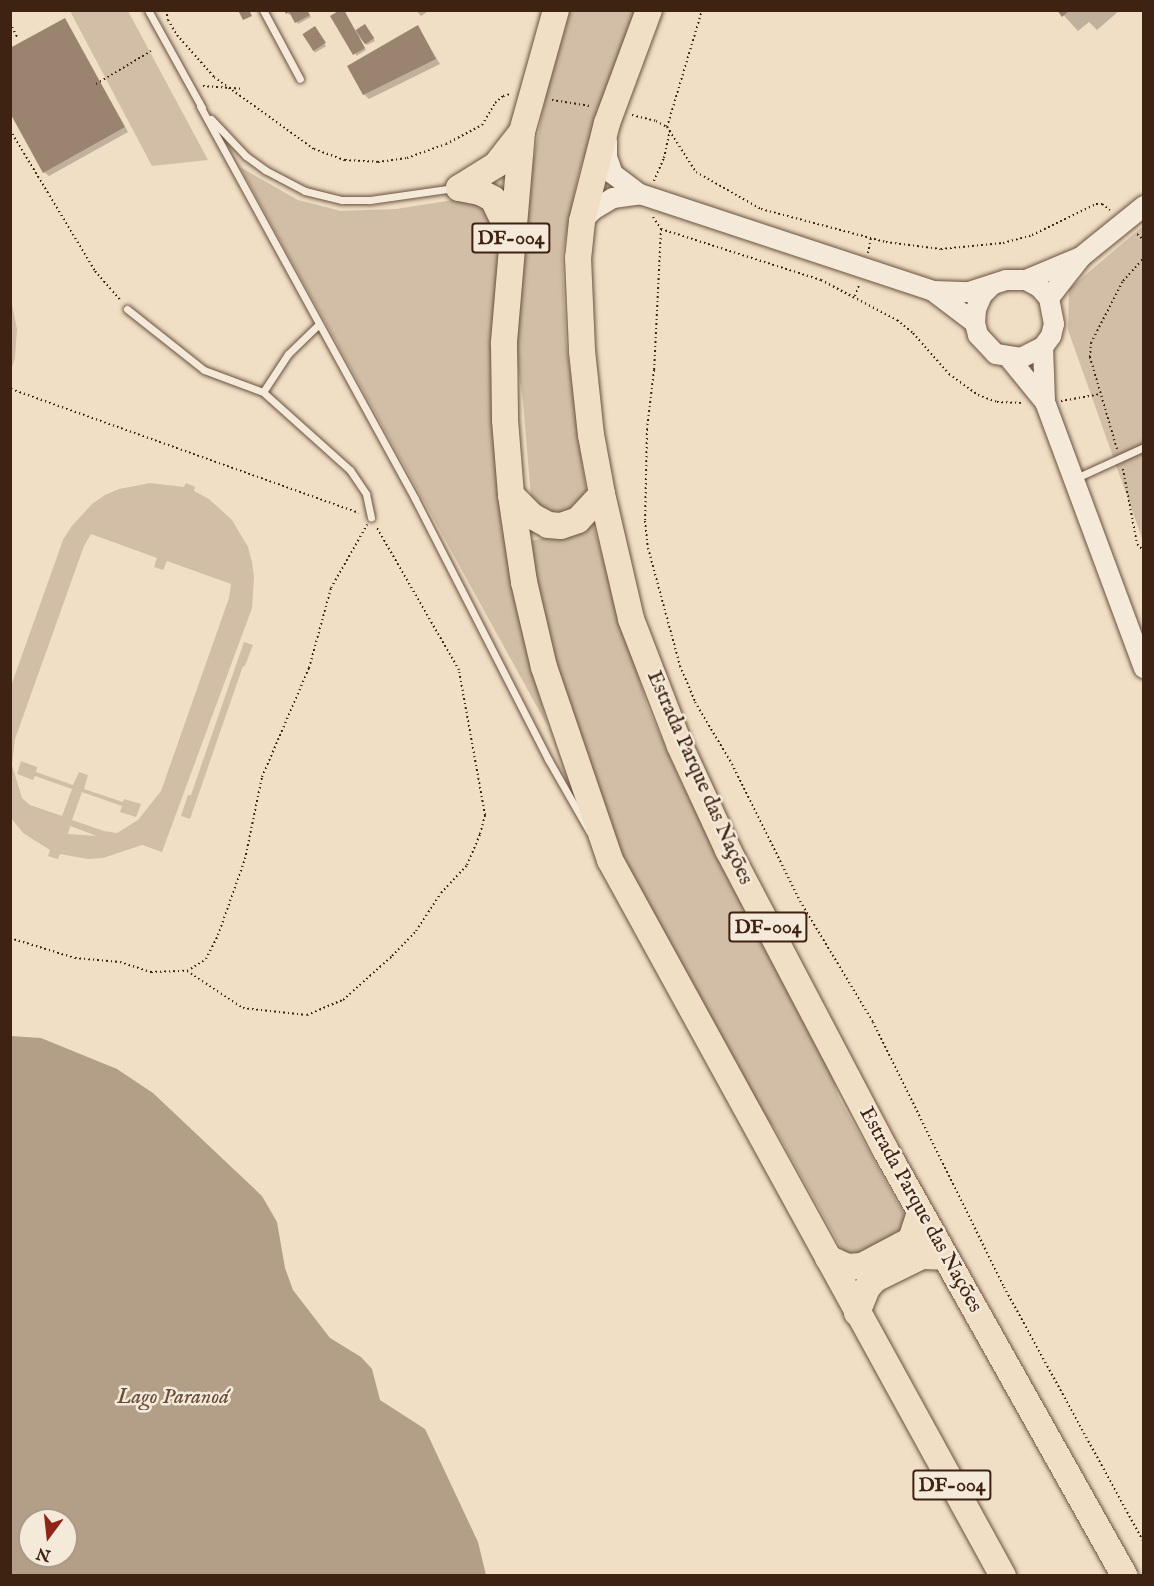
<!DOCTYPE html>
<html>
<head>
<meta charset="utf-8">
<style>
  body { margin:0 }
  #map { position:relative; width:1154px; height:1586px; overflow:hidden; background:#f0dec5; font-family:"IM FELL English",serif }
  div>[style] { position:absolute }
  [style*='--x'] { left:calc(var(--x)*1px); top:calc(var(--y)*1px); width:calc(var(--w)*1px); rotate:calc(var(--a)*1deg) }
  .green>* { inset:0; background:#d2bea7 }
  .water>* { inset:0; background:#b39e88 }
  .shadow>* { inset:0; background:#0003; transform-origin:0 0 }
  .building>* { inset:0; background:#9b846f; transform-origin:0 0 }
  .path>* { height:2px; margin-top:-1px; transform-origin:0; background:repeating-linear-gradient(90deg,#3e2212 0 1.5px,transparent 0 4.5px) }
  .roads { filter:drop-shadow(0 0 2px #6a513f) drop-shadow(0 0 2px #6a513f) }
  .lane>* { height:7px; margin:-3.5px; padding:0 3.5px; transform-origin:3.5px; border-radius:3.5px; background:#f5ead9 }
  .secondary>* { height:20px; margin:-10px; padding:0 10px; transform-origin:10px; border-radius:10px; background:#f5ead9 }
  .highway>* { height:26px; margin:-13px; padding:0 13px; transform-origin:13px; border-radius:13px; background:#f0dec5 }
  span { translate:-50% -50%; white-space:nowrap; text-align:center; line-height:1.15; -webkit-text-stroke:5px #f5ead9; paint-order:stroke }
  .shield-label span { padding:2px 4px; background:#f5ead9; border:2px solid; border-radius:4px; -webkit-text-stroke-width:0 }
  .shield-label { font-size:20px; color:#3e2212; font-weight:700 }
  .street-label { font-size:21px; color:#3e2212 }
  .water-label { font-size:22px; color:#674d3b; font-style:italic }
  .frame { position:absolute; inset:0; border:12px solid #3e2212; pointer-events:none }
  .north { position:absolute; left:18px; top:1508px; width:60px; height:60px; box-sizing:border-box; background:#f5ead9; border:2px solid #ac9a89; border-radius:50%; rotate:195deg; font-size:16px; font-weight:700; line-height:24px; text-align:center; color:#3e2212 }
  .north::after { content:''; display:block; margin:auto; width:21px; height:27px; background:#8f2418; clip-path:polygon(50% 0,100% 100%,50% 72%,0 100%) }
</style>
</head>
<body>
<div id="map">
  <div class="green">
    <div style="clip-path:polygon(70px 11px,128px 11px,208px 160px,152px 166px)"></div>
    <div style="clip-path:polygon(570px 11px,637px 11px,604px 94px,578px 176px,562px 256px,566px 342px,586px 491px,578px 509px,552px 518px,531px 497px,523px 402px,515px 345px,527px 193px,546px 95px)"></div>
    <div style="clip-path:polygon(240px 167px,298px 200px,341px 211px,396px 209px,466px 198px,480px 201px,500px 229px,491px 367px,505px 538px,516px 607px,547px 725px)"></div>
    <div style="clip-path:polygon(1143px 226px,1143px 541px,1068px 330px,1069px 289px)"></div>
    <div style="clip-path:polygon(11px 299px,17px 329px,15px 358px,11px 370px)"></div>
    <div style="clip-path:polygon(evenodd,150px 483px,184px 487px,186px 483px,195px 487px,194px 491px,209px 499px,232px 520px,248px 547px,252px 562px,254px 577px,252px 608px,162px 852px,142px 845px,103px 858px,88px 859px,60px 854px,58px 859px,48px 856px,50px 850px,23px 833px,11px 818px,11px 686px,63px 540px,71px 527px,92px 504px,105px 495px,119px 489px,150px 483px,91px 534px,157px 558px,154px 567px,163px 570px,167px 561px,231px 584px,229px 598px,161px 791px,138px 820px,117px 833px,104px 831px,72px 820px,82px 792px,122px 806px,120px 812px,136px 817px,141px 804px,124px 799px,123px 802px,84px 789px,88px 775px,79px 772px,73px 785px,36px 772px,37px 767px,21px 761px,17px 774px,33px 780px,35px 776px,72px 789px,62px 816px,30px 805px,22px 798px,12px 765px,15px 739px,84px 546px,91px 534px,150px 483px,70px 826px,97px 836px,98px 836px,68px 834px,70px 826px)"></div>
    <div style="clip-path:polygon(593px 525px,648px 708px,680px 780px,746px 914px,827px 1061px,839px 1098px,907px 1220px,908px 1230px,848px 1260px,774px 1127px,755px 1106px,629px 873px,596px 799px,539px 607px,528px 542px)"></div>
    <div style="clip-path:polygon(244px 642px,253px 645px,245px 666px,243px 666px,190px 819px,181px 816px,188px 795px,191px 795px)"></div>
  </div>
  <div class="water">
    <div style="clip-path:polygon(evenodd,10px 1036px,41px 1038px,117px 1069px,153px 1093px,262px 1196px,277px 1222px,285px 1268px,293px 1290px,330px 1338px,361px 1357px,372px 1369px,380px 1400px,425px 1429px,478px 1542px,486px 1575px,11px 1575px,10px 1036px,30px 1520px,66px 1520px,66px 1556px,30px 1556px,30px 1520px)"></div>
  </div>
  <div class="shadow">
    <div style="clip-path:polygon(286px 10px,307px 10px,311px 17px,298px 24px,291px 13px,289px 15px)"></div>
    <div style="clip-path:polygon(416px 10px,430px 10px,421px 16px)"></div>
    <div style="clip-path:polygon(1059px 10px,1120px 10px,1097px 30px,1089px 22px,1078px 31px)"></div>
    <div style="clip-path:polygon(64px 20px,128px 132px,49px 176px,44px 172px)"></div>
    <div style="clip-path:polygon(365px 26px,375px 41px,367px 45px,359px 38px,366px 50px,356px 56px,355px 31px)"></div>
    <div style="clip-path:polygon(418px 27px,440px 64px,369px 99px,364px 94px)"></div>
    <div style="left:316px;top:29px;width:20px;height:13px;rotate:60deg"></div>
  </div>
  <div class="building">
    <div style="clip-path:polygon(238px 10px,249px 10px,252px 16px,243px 20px)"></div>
    <div style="clip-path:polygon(284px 10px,307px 10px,310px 15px,295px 23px,289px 12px,286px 14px)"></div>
    <div style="clip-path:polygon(340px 10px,344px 10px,365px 48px,353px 55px,330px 16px)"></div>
    <div style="clip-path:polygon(1057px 10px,1070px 10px,1062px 17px)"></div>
    <div style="clip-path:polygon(65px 18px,125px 127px,43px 173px,10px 113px,10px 48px)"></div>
    <div style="left:365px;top:24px;width:17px;height:11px;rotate:57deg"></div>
    <div style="clip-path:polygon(418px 25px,436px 59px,363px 95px,347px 66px)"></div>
    <div style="left:315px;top:26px;width:20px;height:15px;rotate:57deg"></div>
  </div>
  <div class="path">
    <div style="--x:166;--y:10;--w:10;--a:79"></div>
    <div style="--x:168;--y:20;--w:17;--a:59"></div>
    <div style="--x:177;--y:35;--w:56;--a:48.6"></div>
    <div style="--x:214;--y:77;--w:123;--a:35.8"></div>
    <div style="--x:314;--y:149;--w:33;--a:20"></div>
    <div style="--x:345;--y:160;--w:33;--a:3"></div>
    <div style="--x:378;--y:162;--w:29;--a:-8"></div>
    <div style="--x:407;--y:158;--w:41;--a:-19.7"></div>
    <div style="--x:446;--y:144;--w:41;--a:-27.8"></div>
    <div style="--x:482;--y:125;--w:26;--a:-59"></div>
    <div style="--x:495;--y:103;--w:11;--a:-41"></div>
    <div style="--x:503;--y:96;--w:8;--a:-14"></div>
    <div style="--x:10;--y:23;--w:16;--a:63"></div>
    <div style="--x:96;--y:84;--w:64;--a:-31"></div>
    <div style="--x:203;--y:86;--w:39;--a:4"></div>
    <div style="--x:552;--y:100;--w:39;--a:9"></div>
    <div style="--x:632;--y:115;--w:25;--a:14"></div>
    <div style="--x:656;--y:121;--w:13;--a:29"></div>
    <div style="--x:667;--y:127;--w:54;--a:57.2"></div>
    <div style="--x:696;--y:172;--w:75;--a:29.6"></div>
    <div style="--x:761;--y:209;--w:129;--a:14.8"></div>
    <div style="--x:886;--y:242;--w:55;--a:7.3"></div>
    <div style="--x:941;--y:249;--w:62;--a:-5.5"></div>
    <div style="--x:1003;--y:243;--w:30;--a:-15"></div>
    <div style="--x:1032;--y:235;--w:71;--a:-25.8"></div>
    <div style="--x:1096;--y:204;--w:6;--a:0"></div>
    <div style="--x:1102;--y:204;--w:10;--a:37"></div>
    <div style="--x:667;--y:127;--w:122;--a:-73.3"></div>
    <div style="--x:10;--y:130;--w:165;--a:58.9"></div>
    <div style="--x:95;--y:271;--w:40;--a:49"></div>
    <div style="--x:654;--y:181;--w:25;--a:-67"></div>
    <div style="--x:664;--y:158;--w:29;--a:-78"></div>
    <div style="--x:653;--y:217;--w:14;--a:56"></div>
    <div style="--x:661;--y:229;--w:141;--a:92.8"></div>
    <div style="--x:654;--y:370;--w:59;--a:96.8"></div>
    <div style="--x:647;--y:429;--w:92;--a:91.2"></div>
    <div style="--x:645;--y:521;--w:27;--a:84"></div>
    <div style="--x:648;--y:548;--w:122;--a:74.8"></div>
    <div style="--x:680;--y:666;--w:39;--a:67"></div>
    <div style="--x:695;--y:702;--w:72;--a:59.2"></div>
    <div style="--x:732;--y:764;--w:153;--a:63.6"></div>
    <div style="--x:800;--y:901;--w:141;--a:58.9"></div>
    <div style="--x:873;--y:1022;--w:296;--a:63.7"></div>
    <div style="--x:1004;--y:1287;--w:292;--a:61.3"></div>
    <div style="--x:661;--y:229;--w:168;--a:17.7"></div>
    <div style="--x:821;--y:280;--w:86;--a:27.8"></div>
    <div style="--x:897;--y:320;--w:21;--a:39"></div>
    <div style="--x:913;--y:333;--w:55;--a:48.7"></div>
    <div style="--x:949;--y:374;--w:36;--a:36"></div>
    <div style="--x:978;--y:395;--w:20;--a:20"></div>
    <div style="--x:997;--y:402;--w:25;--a:2"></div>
    <div style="--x:1137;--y:234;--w:9;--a:41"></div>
    <div style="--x:868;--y:253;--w:15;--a:-79"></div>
    <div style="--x:855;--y:296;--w:12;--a:-70"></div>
    <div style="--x:11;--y:389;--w:369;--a:19.6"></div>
    <div style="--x:1061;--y:401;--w:39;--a:-10"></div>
    <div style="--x:1117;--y:449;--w:96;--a:-106.4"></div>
    <div style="--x:1090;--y:357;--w:14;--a:-86"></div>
    <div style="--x:1091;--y:343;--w:70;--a:-62.7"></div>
    <div style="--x:1123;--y:281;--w:31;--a:-48"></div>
    <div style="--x:1123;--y:469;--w:76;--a:79.4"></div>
    <div style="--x:1137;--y:544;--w:10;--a:45"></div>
    <div style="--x:10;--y:938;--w:68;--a:17.1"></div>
    <div style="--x:75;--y:958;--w:45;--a:5.1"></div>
    <div style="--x:120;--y:962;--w:33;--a:18"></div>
    <div style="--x:151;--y:972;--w:36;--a:-2"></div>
    <div style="--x:187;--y:971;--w:22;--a:-32"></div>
    <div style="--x:206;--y:959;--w:27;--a:-63"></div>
    <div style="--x:218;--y:935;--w:81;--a:-70.4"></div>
    <div style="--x:245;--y:859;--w:84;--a:-78.3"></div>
    <div style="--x:262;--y:777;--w:119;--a:-66.7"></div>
    <div style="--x:309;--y:668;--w:83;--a:-74.6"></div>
    <div style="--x:331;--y:588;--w:73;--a:-60.3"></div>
    <div style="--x:187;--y:971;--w:67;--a:33.5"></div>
    <div style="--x:243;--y:1008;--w:64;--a:6.2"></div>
    <div style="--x:307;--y:1015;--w:39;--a:-23"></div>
    <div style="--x:343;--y:1000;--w:66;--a:-41.9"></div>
    <div style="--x:392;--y:956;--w:35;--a:-46"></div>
    <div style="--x:416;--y:931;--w:45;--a:-56.7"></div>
    <div style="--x:441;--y:893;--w:38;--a:-47"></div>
    <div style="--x:467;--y:865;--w:34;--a:-67"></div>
    <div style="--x:480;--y:834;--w:20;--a:-75"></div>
    <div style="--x:485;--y:815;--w:147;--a:-100.2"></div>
    <div style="--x:459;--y:670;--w:166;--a:-120"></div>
  </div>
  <div class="roads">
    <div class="lane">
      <div style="--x:148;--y:10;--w:112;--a:61.1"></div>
      <div style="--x:263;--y:10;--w:78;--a:61.8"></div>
      <div style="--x:200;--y:106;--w:448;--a:61.3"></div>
      <div style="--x:415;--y:499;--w:292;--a:62.9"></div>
      <div style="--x:548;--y:759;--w:83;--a:60.3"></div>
      <div style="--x:211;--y:119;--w:51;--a:46.6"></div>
      <div style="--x:246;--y:156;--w:24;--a:36"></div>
      <div style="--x:265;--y:170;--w:45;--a:27.7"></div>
      <div style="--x:305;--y:191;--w:38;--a:14"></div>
      <div style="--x:342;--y:200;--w:28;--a:0"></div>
      <div style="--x:370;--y:200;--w:85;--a:-8.1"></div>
      <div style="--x:127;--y:309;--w:98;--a:38.4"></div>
      <div style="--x:204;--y:370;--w:63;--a:20.4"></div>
      <div style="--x:318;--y:325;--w:42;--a:136"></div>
      <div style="--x:288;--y:354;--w:45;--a:123.3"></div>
      <div style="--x:263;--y:392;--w:117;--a:41.9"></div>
      <div style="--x:350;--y:470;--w:29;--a:56"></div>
      <div style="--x:366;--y:494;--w:24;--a:78"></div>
      <div style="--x:1076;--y:478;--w:75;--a:-24.5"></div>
    </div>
    <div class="secondary">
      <div style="--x:607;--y:141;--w:16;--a:90"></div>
      <div style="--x:607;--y:157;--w:18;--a:71"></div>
      <div style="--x:613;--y:174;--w:34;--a:37"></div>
      <div style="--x:640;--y:194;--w:309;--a:18.3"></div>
      <div style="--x:933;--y:291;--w:36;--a:2"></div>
      <div style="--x:969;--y:292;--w:39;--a:-18"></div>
      <div style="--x:1006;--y:280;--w:20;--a:0"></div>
      <div style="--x:1026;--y:280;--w:60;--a:-22.7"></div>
      <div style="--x:582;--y:221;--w:16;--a:-45"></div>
      <div style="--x:593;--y:210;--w:23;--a:-31"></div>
      <div style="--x:613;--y:198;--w:27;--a:-8"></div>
      <div style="--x:992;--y:285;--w:14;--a:135"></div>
      <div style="--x:982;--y:295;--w:15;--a:113"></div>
      <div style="--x:976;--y:309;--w:14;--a:94"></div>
      <div style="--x:975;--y:323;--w:12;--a:76"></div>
      <div style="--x:978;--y:335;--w:26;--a:47"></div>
      <div style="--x:996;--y:354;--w:25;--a:9"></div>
      <div style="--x:1021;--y:358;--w:25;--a:-27"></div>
      <div style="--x:1043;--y:347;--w:14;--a:-54"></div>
      <div style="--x:1051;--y:336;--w:12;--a:-76"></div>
      <div style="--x:1054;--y:324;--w:26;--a:-101"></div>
      <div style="--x:1049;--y:298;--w:15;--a:-132"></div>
      <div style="--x:1039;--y:287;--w:15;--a:-152"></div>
      <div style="--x:933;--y:291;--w:53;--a:37.3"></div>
      <div style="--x:1049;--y:298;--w:52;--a:-52"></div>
      <div style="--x:1081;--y:257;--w:81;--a:-39"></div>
      <div style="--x:1043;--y:347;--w:55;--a:87.9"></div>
      <div style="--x:1045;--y:402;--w:284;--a:69.6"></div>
      <div style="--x:1009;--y:358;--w:57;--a:50.7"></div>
    </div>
    <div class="highway">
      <div style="--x:556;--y:10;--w:127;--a:105.6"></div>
      <div style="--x:522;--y:132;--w:213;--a:94.9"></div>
      <div style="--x:504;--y:344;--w:76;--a:89.2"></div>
      <div style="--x:505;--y:420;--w:75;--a:85.4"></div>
      <div style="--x:511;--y:495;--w:88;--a:81.5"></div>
      <div style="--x:524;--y:582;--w:87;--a:76.8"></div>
      <div style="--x:544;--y:667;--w:204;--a:71.1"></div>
      <div style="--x:610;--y:860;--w:817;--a:61.24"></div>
      <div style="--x:649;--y:10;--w:121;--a:110.4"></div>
      <div style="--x:607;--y:123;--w:101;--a:104.3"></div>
      <div style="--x:582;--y:221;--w:37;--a:96"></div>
      <div style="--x:578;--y:258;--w:93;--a:87.5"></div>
      <div style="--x:582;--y:351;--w:84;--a:83.9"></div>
      <div style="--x:591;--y:435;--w:60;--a:79.4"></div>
      <div style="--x:602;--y:494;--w:128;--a:76.9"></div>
      <div style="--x:631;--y:619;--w:136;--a:68.9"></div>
      <div style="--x:680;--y:746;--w:115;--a:65.2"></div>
      <div style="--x:728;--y:850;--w:338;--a:62.3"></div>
      <div style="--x:885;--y:1149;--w:490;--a:60.7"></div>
      <div style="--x:459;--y:188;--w:44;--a:-31.9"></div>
      <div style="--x:496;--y:165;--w:41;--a:-52"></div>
      <div style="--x:459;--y:188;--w:21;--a:11"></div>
      <div style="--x:480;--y:192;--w:15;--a:28"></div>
      <div style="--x:493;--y:199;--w:41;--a:64.1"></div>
      <div style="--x:511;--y:495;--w:30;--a:45"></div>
      <div style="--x:532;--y:516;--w:18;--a:29"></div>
      <div style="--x:548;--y:525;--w:13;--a:4"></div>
      <div style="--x:561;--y:526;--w:18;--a:-19"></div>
      <div style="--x:578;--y:520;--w:35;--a:-47"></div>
      <div style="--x:828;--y:1258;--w:21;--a:25"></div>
      <div style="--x:847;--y:1267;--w:15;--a:-4"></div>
      <div style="--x:862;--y:1266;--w:55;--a:-28"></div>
      <div style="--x:911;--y:1240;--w:29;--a:-72"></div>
      <div style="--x:857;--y:1313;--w:27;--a:-68"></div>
      <div style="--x:867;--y:1288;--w:12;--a:-48"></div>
      <div style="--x:875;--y:1279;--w:52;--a:-26.1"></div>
      <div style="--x:922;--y:1256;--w:23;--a:2"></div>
    </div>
  </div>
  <div class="shield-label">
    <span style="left:511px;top:238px">DF-004</span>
    <span style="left:768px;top:927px">DF-004</span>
    <span style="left:952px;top:1485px">DF-004</span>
  </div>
  <div class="street-label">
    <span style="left:699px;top:778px;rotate:66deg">Estrada Parque das Nações</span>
    <span style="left:920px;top:1210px;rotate:61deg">Estrada Parque das Nações</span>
  </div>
  <div class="water-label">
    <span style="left:173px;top:1398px">Lago Paranoá</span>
  </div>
  <div class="frame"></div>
  <div class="north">N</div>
</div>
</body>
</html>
